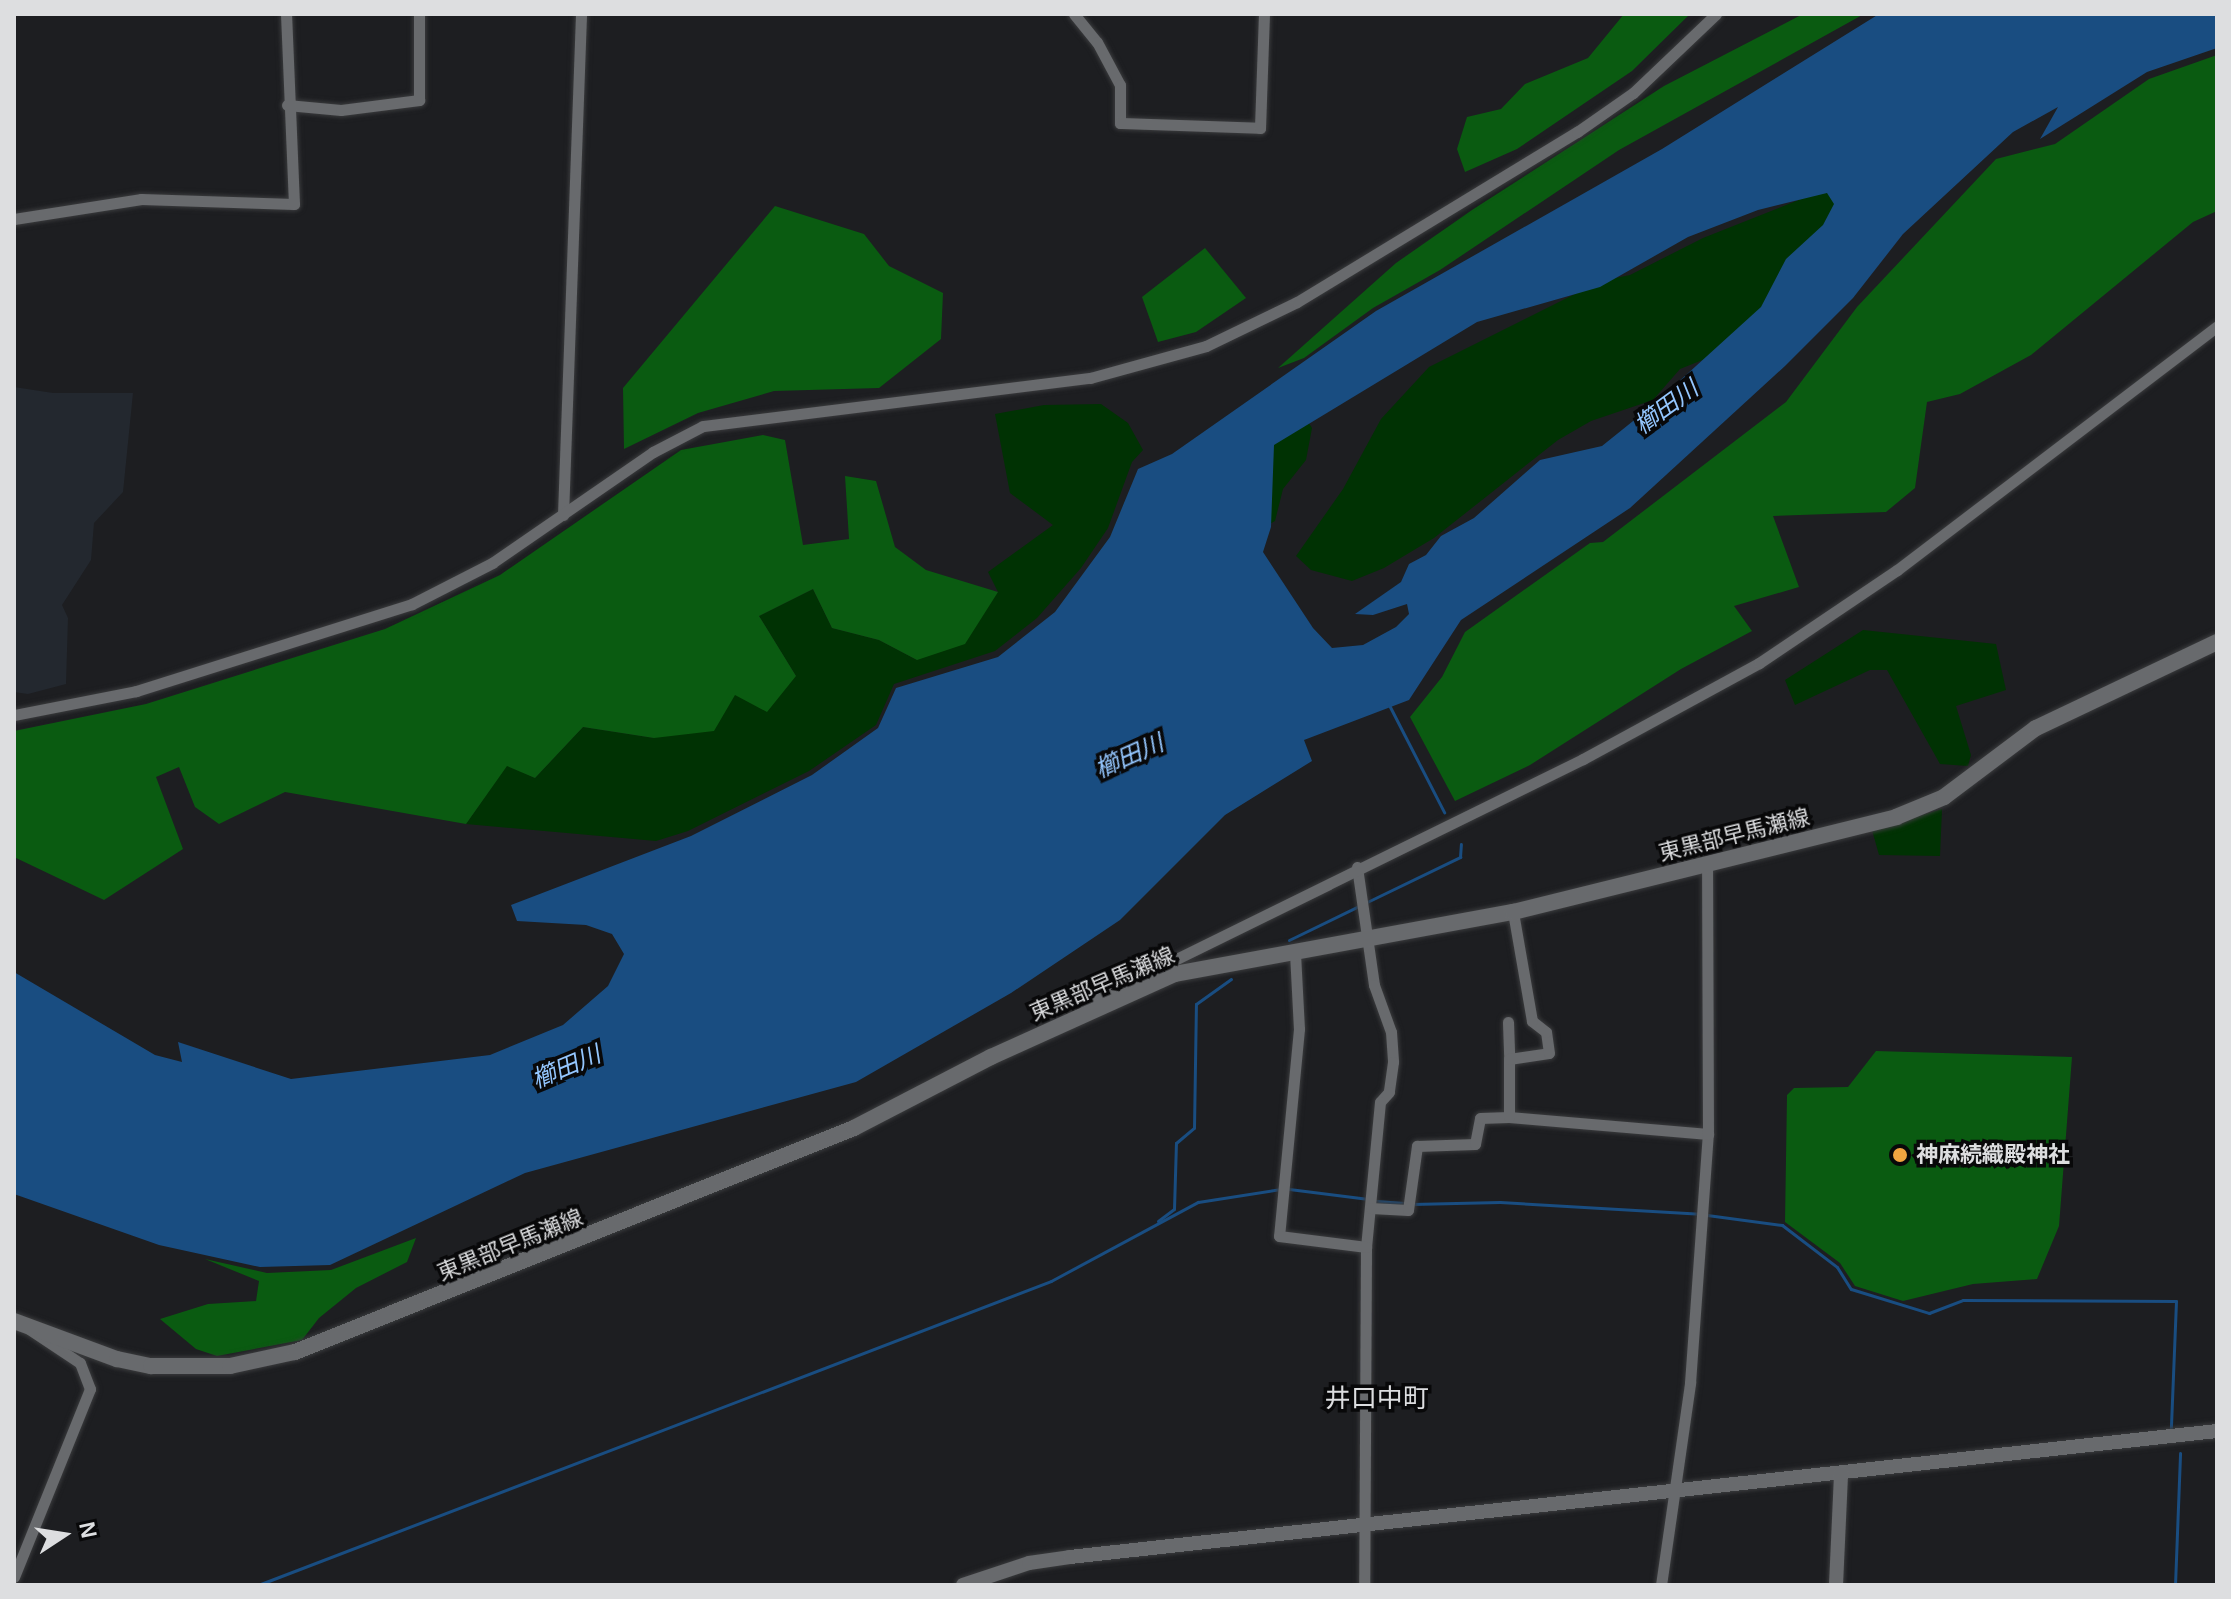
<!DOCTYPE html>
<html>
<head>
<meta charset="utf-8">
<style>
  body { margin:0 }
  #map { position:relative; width:2231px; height:1599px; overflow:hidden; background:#1d1e21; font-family:Arial,"Noto Sans JP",sans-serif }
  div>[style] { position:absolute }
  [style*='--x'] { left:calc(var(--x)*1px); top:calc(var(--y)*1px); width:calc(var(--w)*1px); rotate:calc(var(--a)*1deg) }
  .built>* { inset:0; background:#23282f }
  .green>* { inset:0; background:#003203 }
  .forest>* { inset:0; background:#0a5b11 }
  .water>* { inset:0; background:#194d81 }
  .stream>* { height:3px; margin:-1.5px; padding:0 1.5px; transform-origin:1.5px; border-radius:1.5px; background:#194d81 }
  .roads { filter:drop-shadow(0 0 2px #3a3b3d) drop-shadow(0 0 2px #3a3b3d) }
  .minor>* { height:11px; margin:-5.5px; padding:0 5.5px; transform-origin:5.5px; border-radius:5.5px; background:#686a6d }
  .tertiary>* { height:14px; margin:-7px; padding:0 7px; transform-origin:7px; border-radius:7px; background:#686a6d }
  .secondary>* { height:16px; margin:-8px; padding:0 8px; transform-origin:8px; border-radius:8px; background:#686a6d }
  .dots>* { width:22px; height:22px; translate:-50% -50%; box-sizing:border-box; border:4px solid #080809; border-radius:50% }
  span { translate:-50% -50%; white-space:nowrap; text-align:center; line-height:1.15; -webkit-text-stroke:7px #080809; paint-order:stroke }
  .street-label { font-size:22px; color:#dddee0 }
  .poi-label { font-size:22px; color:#dddee0; font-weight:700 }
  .left { translate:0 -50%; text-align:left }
  .water-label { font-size:24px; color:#94c6fe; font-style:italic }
  .quarter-label { font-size:26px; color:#dddee0 }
  .frame { position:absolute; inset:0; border:16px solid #dddee0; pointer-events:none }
  .north { position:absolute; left:24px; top:1495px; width:80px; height:80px; -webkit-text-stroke:6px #080809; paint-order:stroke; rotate:78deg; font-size:22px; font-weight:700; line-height:32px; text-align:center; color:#dddee0 }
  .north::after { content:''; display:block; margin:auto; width:28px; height:36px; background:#dddee0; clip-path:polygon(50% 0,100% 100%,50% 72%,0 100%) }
</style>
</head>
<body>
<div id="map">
  <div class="built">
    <div style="clip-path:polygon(14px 387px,53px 393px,133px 393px,123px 492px,94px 523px,91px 560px,62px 605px,68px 618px,66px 684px,28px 694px,14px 692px)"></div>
  </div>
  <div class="green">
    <div style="clip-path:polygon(1839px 184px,1845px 231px,1715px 355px,1680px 369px,1653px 400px,1591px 421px,1558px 440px,1434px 538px,1384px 568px,1352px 581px,1311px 570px,1296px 556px,1343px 489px,1381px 419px,1429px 367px,1601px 281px,1630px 275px,1703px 238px)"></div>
    <div style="clip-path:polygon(1101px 404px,1128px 423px,1143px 450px,1132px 462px,1108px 528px,1081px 568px,1037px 618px,995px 651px,894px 684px,876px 725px,809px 771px,688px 831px,656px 841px,466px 824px,507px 765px,535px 778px,583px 727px,654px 738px,734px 695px,796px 676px,759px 616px,813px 589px,832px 628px,879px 640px,917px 660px,998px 592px,988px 572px,1053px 525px,1010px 493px,995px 414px,1044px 405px)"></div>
    <div style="clip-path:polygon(1307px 420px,1312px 428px,1306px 460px,1283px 489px,1275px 521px,1253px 533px,1244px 455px)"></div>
    <div style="clip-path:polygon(1863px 630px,1996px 644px,2006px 690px,1956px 706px,1971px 755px,1968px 766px,1940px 764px,1887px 670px,1870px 670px,1795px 705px,1785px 680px)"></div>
    <div style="clip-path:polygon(1942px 809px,1940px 856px,1879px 855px,1872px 830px)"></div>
  </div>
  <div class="forest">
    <div style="clip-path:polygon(1624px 14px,1690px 14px,1632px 71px,1517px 149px,1465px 172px,1457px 149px,1467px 117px,1501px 109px,1525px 84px,1588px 58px)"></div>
    <div style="clip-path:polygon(1803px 14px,1864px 14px,1619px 150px,1440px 270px,1373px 308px,1304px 358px,1278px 368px,1396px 263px,1472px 210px,1664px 86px)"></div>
    <div style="clip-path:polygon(2217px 55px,2217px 211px,2193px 222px,2031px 355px,1960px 394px,1927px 402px,1915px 488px,1886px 512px,1773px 516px,1799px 587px,1734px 606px,1752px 631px,1681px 669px,1530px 765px,1455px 801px,1410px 717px,1442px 677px,1465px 632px,1590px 543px,1603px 542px,1786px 402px,1857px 307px,1996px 159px,2055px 144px,2149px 79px)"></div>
    <div style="clip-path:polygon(775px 206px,864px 234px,889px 266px,943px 293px,941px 339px,879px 388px,774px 391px,698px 413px,624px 449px,623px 388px)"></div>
    <div style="clip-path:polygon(1205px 248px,1246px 298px,1196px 332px,1158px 342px,1142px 297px)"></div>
    <div style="clip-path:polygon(763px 435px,785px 440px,803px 545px,849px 539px,845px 476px,876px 481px,895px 547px,926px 570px,998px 592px,965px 644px,917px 660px,879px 640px,832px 628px,813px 589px,759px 616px,796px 676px,767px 712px,735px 695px,714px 731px,654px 738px,583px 727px,535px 778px,507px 766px,466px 824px,285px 792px,219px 824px,195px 807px,179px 767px,156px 777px,183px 849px,104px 900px,14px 857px,14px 731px,146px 704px,385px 629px,500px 575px,681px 450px)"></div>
    <div style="clip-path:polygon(1876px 1051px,2072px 1057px,2059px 1226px,2037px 1279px,1973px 1284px,1903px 1301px,1855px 1286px,1840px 1263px,1785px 1222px,1787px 1095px,1794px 1088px,1848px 1087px)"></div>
    <div style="clip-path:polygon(416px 1238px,407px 1262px,356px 1288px,319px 1318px,302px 1340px,217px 1356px,196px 1349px,160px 1319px,208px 1304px,256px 1301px,259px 1281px,205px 1259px,267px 1273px,331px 1270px)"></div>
  </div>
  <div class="water">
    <div style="clip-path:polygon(evenodd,1879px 14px,2217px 14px,2217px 48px,2147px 72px,2040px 139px,2058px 107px,2013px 132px,1903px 234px,1853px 298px,1785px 366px,1630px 508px,1461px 620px,1409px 700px,1304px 740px,1312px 761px,1225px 815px,1120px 920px,1011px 993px,856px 1082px,525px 1173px,330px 1265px,260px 1267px,159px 1245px,14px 1194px,14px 972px,155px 1055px,182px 1062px,178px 1042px,291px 1079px,490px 1055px,563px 1025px,608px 986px,624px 954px,612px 934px,586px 925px,517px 921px,511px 905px,691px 836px,812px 775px,878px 728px,896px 688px,998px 657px,1055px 612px,1110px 537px,1138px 469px,1172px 454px,1376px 311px,1662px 149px,1879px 14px,1827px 193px,1834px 204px,1823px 225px,1786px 259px,1761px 307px,1653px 405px,1602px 446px,1540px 460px,1474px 518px,1441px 536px,1426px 555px,1409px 564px,1401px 582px,1355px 614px,1373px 615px,1407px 604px,1409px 614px,1396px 627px,1363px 645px,1332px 648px,1313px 628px,1263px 552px,1271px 527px,1274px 445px,1477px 322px,1600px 287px,1688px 237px,1758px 210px,1827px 193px)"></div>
  </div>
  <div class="stream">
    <div style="--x:1388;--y:703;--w:123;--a:62.8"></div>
    <div style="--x:1365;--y:903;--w:106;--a:-25.8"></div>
    <div style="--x:1460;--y:857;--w:13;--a:-86"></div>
    <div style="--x:1289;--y:940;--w:78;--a:-25.9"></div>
    <div style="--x:1289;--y:1189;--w:80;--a:7.2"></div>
    <div style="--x:1376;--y:1201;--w:28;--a:4"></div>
    <div style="--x:1412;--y:1204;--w:88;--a:-1.3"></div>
    <div style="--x:1500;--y:1202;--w:200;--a:3.4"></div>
    <div style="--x:1707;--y:1215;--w:76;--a:7.6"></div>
    <div style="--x:1782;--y:1225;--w:69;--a:37.4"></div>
    <div style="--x:1837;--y:1267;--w:26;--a:58"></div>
    <div style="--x:1851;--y:1289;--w:82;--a:17.1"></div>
    <div style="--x:1929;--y:1313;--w:36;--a:-21"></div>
    <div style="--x:1963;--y:1300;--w:213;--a:0.3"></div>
    <div style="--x:2176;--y:1301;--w:127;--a:92.3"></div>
    <div style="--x:1158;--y:1221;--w:20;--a:-37"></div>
    <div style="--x:1174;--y:1209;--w:66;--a:-88.3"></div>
    <div style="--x:1176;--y:1143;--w:23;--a:-40"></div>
    <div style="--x:1194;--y:1128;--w:124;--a:-89.1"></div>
    <div style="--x:1196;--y:1004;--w:43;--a:-35.5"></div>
    <div style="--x:258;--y:1585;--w:849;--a:-20.97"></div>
    <div style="--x:1051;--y:1281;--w:167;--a:-28.3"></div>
    <div style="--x:1198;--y:1202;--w:84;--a:-8.9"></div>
    <div style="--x:2175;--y:1585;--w:132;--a:-87.8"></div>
  </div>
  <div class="roads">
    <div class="minor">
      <div style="--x:1074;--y:14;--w:36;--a:51"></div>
      <div style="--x:1097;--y:42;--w:49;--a:61.9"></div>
      <div style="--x:1120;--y:85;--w:38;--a:90"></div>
      <div style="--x:1120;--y:123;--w:140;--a:2"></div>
      <div style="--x:1260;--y:128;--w:114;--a:-88"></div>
      <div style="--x:287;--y:105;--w:54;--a:5.3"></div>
      <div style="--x:341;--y:110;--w:79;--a:-7.3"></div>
      <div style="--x:419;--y:100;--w:86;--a:-90"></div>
      <div style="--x:14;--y:219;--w:129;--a:-8.9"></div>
      <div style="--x:141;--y:199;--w:153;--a:1.9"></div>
      <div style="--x:294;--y:204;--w:190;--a:-92.4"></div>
      <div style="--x:563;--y:515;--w:501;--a:-87.94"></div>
      <div style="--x:14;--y:715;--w:124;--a:-11.1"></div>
      <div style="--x:136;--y:691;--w:289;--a:-17.5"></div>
      <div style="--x:412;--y:604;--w:90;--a:-27.1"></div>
      <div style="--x:492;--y:563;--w:196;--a:-34.6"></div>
      <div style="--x:653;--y:452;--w:56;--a:-27.5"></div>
      <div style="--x:703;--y:426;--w:390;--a:-7.1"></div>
      <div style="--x:1090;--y:378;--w:120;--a:-15.4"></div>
      <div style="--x:1206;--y:346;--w:101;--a:-25.8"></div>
      <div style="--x:1297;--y:302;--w:328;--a:-31.3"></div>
      <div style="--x:1577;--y:132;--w:68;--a:-34.9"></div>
      <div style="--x:1633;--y:93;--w:115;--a:-43.6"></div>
      <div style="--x:1357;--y:867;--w:119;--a:81.8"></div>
      <div style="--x:1374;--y:985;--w:50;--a:70.1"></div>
      <div style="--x:1391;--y:1032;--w:30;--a:86"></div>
      <div style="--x:1393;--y:1062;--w:30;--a:98"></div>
      <div style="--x:1389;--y:1092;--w:13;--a:132"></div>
      <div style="--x:1380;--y:1102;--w:146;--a:95.5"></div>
      <div style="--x:1366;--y:1247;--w:338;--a:90.3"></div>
      <div style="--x:1295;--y:953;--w:76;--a:87"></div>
      <div style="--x:1299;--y:1029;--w:208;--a:95.5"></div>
      <div style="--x:1279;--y:1236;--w:88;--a:7.2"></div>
      <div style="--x:1084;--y:1013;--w:10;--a:-73"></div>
      <div style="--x:1087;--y:1003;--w:553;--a:-26.19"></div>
      <div style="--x:1583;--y:759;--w:200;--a:-28.6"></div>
      <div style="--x:1759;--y:663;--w:166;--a:-34"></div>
      <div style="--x:1897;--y:570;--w:402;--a:-37.3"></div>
      <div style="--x:1508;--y:1022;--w:37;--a:88"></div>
      <div style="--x:1509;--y:1117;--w:200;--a:4.9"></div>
      <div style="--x:1371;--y:1208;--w:37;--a:3"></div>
      <div style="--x:1408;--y:1210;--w:65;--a:-82"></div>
      <div style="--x:1417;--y:1146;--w:58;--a:-2"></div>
      <div style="--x:1475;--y:1144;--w:26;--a:-79"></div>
      <div style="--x:1480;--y:1118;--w:29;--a:-2"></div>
      <div style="--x:1509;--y:1117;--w:58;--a:-90"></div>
      <div style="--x:1509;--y:1059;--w:40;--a:-8.5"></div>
      <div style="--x:1549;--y:1053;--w:21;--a:-98"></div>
      <div style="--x:1546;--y:1032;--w:18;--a:-142"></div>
      <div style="--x:1532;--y:1021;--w:111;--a:-99.9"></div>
      <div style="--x:14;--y:1577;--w:203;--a:-68"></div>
      <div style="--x:90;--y:1389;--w:28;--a:-111"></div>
      <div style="--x:80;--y:1363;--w:61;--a:-146.3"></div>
      <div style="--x:1661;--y:1585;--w:204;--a:-81.8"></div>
      <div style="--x:1690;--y:1383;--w:250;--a:-85.9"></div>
      <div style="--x:1708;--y:1134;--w:270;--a:-90.2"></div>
    </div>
    <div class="tertiary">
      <div style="--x:963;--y:1585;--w:70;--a:-18.4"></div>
      <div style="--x:1029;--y:1563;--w:41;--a:-8.3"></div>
      <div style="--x:1070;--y:1557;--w:1154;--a:-6.27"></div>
      <div style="--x:1836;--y:1585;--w:112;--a:-87.4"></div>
    </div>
    <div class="secondary">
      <div style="--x:14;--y:1321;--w:110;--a:20.3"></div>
      <div style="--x:117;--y:1359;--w:35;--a:12"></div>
      <div style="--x:151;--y:1366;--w:79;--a:0"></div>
      <div style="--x:230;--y:1366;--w:66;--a:-12.2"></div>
      <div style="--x:295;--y:1352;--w:602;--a:-21.84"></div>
      <div style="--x:854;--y:1128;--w:154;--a:-27.4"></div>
      <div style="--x:991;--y:1057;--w:202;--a:-24.3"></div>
      <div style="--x:1175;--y:974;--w:344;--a:-10.4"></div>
      <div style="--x:1513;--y:912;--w:395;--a:-13.9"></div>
      <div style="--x:1896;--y:817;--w:52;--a:-22.6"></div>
      <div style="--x:1944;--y:797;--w:115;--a:-36.9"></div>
      <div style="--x:2036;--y:728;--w:200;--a:-25.4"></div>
    </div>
  </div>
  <div class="dots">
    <div style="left:1900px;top:1155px;background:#f1a540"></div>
  </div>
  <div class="street-label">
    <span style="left:1734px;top:835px;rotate:-14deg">東黒部早馬瀬線</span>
    <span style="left:1102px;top:984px;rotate:-23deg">東黒部早馬瀬線</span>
    <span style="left:510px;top:1245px;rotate:-22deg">東黒部早馬瀬線</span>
  </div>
  <div class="poi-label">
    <span class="left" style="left:1916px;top:1155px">神麻続織殿神社</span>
  </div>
  <div class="water-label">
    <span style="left:1666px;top:407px;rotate:-36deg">櫛田川</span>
    <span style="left:1129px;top:756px;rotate:-24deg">櫛田川</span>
    <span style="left:566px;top:1067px;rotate:-23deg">櫛田川</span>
  </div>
  <div class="quarter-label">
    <span style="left:1377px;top:1399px">井口中町</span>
  </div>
  <div class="frame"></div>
  <div class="north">N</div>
</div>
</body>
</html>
